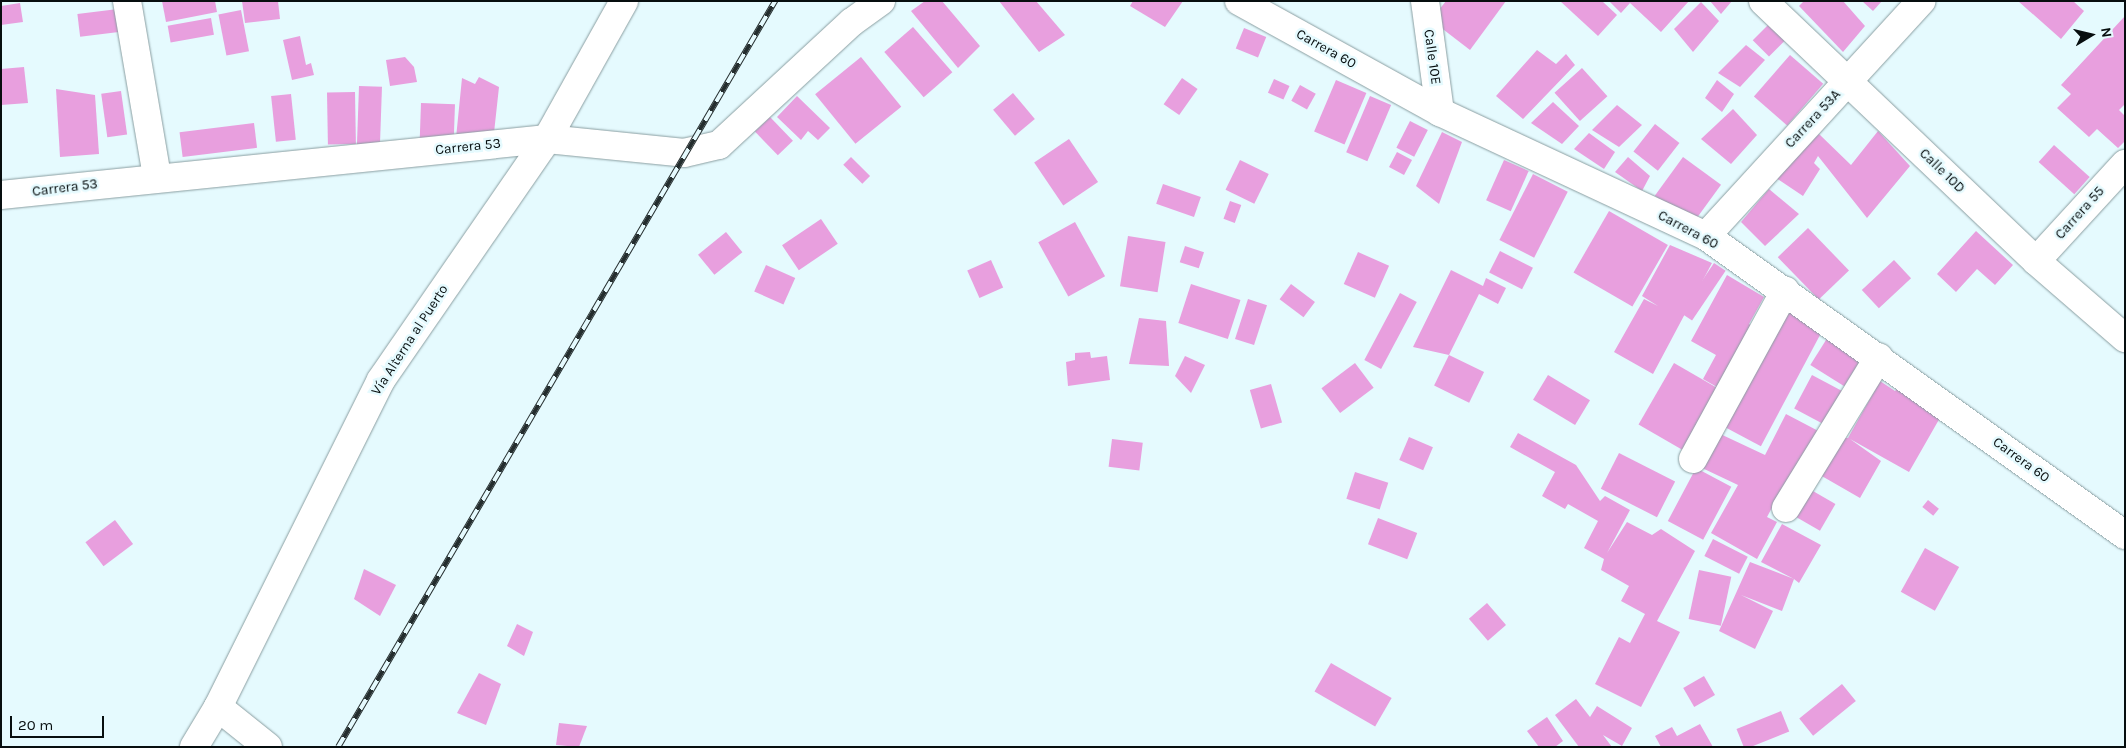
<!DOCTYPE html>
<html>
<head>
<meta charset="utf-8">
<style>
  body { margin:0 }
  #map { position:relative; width:2126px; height:748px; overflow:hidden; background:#e5fafe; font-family:Karla,sans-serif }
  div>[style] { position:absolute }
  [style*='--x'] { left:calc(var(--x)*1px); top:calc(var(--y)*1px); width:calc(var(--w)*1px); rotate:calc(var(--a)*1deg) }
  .building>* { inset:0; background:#e89fde; transform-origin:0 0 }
  .roads { filter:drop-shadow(0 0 1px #8a9ea1) drop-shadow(0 0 1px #8a9ea1) }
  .minor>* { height:28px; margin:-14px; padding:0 14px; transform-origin:14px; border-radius:14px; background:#fff }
  .major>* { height:28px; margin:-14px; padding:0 14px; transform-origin:14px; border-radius:14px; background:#fff }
  .rail>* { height:5.5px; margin-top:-2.75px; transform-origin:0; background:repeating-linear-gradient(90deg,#e5fafe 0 11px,#242d2e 0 22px); box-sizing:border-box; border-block:1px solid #242d2e }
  span { translate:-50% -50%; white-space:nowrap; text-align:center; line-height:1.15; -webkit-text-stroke:5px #e5fafe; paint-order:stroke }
  .street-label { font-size:14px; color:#070e0f }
  .frame { position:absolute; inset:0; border:2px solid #070e0f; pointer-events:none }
  .north { position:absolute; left:2066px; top:10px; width:50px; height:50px; -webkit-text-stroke:4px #e5fafe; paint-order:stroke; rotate:81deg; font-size:14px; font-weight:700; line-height:20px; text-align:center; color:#070e0f }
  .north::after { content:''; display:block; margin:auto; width:18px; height:22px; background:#070e0f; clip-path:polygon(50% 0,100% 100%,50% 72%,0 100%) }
  .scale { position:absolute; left:10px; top:716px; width:94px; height:22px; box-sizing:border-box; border:2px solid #070e0f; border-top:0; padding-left:6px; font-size:15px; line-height:18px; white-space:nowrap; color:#070e0f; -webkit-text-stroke:4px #e5fafe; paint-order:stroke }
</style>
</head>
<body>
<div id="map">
  <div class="building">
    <div style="clip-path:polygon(162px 1px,215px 1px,217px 12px,166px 22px)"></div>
    <div style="clip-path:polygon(242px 1px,278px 1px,280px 19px,245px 23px)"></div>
    <div style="clip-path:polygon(925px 1px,942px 1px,980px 46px,958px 68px,911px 11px)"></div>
    <div style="clip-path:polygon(999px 1px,1036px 1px,1065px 35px,1039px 52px)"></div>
    <div style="clip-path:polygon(1133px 1px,1183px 1px,1165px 27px,1130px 6px)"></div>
    <div style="clip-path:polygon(1446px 1px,1506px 1px,1470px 50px,1431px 20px)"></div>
    <div style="clip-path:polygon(1560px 1px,1602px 1px,1617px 15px,1598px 36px)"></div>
    <div style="clip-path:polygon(1609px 1px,1689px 1px,1661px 32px,1630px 3px,1621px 13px)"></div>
    <div style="clip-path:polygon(1710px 1px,1732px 1px,1721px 14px)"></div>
    <div style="clip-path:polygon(1804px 1px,1843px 1px,1865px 26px,1843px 52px,1799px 6px)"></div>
    <div style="clip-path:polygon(1862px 1px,1882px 1px,1873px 11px)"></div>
    <div style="clip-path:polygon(2018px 1px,2073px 1px,2084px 11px,2061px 39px)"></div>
    <div style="clip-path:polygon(1701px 2px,1719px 21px,1693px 52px,1674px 29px)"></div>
    <div style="clip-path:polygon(20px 3px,23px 22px,1px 25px,1px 6px)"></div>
    <div style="left:126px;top:8px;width:23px;height:49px;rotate:83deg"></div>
    <div style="left:241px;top:10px;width:42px;height:23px;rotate:79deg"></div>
    <div style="clip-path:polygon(2125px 16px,2125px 104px,2119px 110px,2125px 116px,2125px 141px,2118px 148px,2097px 129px,2089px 137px,2057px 108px,2071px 94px,2061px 85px)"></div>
    <div style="left:211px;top:18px;width:17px;height:44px;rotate:80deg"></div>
    <div style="left:1769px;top:24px;width:23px;height:23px;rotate:45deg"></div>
    <div style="left:913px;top:27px;width:60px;height:38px;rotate:49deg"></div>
    <div style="left:1244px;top:28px;width:24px;height:22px;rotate:22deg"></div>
    <div style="clip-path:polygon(300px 36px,306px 65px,311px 63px,314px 75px,292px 80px,283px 40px)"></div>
    <div style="clip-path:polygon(1746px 45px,1765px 60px,1740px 87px,1718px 73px)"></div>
    <div style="clip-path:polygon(1537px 50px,1556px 64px,1566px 54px,1575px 65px,1523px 119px,1496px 96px)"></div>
    <div style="left:1790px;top:55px;width:44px;height:55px;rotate:41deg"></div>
    <div style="clip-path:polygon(405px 57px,414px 67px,417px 82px,390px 86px,386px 60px)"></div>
    <div style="left:861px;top:57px;width:64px;height:59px;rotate:51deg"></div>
    <div style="clip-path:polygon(24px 67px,28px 103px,1px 105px,1px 69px)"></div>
    <div style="left:1582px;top:68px;width:38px;height:37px;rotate:48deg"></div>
    <div style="clip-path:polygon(479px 77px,499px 87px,493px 142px,456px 138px,462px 78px,475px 84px)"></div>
    <div style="left:1182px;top:78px;width:19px;height:32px;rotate:35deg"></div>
    <div style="left:1274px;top:79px;width:17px;height:15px;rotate:24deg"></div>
    <div style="left:1336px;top:80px;width:33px;height:56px;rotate:23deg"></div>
    <div style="clip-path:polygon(1717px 80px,1734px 94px,1722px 112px,1705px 98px)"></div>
    <div style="left:1300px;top:85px;width:18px;height:18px;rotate:29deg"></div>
    <div style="left:359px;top:86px;width:23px;height:62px;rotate:2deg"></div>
    <div style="clip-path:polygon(56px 89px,95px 95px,99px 154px,60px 157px)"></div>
    <div style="left:121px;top:91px;width:44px;height:20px;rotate:82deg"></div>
    <div style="left:355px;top:92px;width:52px;height:28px;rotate:89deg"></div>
    <div style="left:1013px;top:93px;width:34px;height:26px;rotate:50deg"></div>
    <div style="left:291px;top:94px;width:46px;height:20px;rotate:84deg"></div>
    <div style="clip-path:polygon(797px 96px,830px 128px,818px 140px,808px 131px,801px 140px,777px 117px)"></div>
    <div style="left:1370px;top:96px;width:23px;height:61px;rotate:23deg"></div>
    <div style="clip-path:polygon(1553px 102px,1579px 126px,1562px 144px,1531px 123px)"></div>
    <div style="left:421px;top:103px;width:34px;height:38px;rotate:2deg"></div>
    <div style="clip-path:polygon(1617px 105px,1642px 125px,1619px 147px,1592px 130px)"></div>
    <div style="clip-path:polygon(1733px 109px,1757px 135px,1731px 164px,1701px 139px)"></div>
    <div style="left:770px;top:117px;width:33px;height:21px;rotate:46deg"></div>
    <div style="left:1410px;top:121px;width:20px;height:30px;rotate:27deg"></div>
    <div style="left:254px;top:123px;width:25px;height:75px;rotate:83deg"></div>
    <div style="left:1655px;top:124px;width:31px;height:35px;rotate:38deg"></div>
    <div style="clip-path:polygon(1878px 131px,1910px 166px,1867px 218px,1818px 156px,1814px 163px,1820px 169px,1803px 196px,1773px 176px,1819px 134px,1851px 165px)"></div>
    <div style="clip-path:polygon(1442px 132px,1462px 142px,1439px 204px,1416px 186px)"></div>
    <div style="clip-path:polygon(1589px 133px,1615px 152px,1604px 169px,1574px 149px)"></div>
    <div style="left:1069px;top:139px;width:52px;height:42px;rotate:56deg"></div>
    <div style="left:2054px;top:145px;width:48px;height:23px;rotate:42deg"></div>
    <div style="left:1397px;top:152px;width:17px;height:17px;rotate:28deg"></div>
    <div style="left:851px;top:157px;width:27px;height:11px;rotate:45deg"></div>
    <div style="clip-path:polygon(1628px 157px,1650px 176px,1642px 191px,1615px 172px)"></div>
    <div style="left:1683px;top:157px;width:47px;height:48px;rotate:36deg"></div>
    <div style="left:1240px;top:160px;width:32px;height:33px;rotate:26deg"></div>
    <div style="left:1504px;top:160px;width:27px;height:44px;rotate:24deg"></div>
    <div style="left:1533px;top:174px;width:39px;height:74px;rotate:27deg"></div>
    <div style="left:1163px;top:184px;width:40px;height:21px;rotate:19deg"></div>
    <div style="clip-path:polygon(1769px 189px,1799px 214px,1765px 246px,1741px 222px)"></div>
    <div style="left:1230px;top:201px;width:12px;height:19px;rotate:20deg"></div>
    <div style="left:1609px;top:211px;width:68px;height:71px;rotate:30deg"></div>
    <div style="left:821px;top:219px;width:30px;height:47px;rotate:56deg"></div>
    <div style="left:1075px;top:222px;width:62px;height:42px;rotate:61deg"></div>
    <div style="left:1808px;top:228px;width:59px;height:42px;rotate:46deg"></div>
    <div style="clip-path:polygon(1976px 231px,2013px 265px,1995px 285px,1977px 269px,1956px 292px,1937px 274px)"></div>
    <div style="left:726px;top:232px;width:26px;height:36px;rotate:51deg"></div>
    <div style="left:1128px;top:236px;width:38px;height:51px;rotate:9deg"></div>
    <div style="clip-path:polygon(1670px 245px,1712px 263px,1653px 374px,1614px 352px,1644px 299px,1658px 306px,1642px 296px)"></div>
    <div style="left:1185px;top:246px;width:20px;height:17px;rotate:18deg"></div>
    <div style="left:1500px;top:251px;width:37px;height:24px;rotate:27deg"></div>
    <div style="left:1358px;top:252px;width:34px;height:35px;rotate:24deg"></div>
    <div style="left:991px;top:260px;width:30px;height:26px;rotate:66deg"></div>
    <div style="left:1894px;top:260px;width:25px;height:44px;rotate:47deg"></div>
    <div style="left:1714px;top:263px;width:14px;height:60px;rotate:34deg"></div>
    <div style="left:766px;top:265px;width:32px;height:29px;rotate:24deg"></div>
    <div style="clip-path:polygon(1451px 270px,1483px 286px,1486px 278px,1506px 288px,1498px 304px,1479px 294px,1449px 355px,1413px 347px)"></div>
    <div style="clip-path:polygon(1727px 275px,1764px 297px,1749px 324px,1757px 328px,1722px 390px,1703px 379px,1716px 355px,1691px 341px)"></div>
    <div style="left:1191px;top:284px;width:52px;height:41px;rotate:18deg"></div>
    <div style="left:1291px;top:284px;width:30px;height:19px;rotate:37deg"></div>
    <div style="left:1400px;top:293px;width:19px;height:76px;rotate:28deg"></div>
    <div style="left:1248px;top:299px;width:20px;height:42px;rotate:18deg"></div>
    <div style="left:1782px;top:300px;width:50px;height:139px;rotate:28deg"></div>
    <div style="clip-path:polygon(1139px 318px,1166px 321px,1169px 366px,1129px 364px)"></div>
    <div style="left:1831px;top:332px;width:40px;height:39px;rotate:32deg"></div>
    <div style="clip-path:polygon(1090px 352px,1091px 358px,1107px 356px,1110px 380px,1068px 386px,1066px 362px,1075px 360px,1075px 353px)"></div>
    <div style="left:1449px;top:355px;width:39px;height:34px;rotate:26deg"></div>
    <div style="clip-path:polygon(1185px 356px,1205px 365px,1191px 393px,1175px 376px)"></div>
    <div style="left:1355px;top:363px;width:31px;height:42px;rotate:53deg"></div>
    <div style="left:1674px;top:363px;width:56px;height:71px;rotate:30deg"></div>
    <div style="left:1548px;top:375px;width:49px;height:29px;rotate:31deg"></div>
    <div style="left:1812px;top:375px;width:41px;height:38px;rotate:28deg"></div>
    <div style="clip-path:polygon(1880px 381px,1895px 391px,1902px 384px,1941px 416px,1909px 472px,1850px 439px,1881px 461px,1860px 498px,1820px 475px,1840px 438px,1848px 438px)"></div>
    <div style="left:1271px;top:384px;width:40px;height:22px;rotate:74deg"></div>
    <div style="clip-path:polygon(1786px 414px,1826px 435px,1775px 502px,1767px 517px,1777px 522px,1757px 559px,1711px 533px,1738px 485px,1700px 467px,1716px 432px,1765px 455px)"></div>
    <div style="clip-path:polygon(1518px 433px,1576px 465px,1600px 501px,1605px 496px,1630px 510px,1607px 553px,1627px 522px,1652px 535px,1661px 529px,1695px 551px,1657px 621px,1680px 632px,1641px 707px,1595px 684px,1619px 637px,1630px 643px,1645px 614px,1621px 601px,1629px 586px,1601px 570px,1604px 559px,1584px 548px,1598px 521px,1568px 504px,1565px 509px,1542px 496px,1555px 472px,1510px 447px)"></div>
    <div style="left:1409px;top:437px;width:26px;height:25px;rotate:23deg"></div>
    <div style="left:1112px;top:439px;width:31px;height:28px;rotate:7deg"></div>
    <div style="left:1619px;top:453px;width:63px;height:40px;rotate:27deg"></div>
    <div style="left:1696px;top:468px;width:40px;height:60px;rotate:28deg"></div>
    <div style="left:1355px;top:472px;width:35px;height:28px;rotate:18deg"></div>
    <div style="left:1806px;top:487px;width:34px;height:31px;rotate:30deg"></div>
    <div style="left:1928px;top:500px;width:14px;height:9px;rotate:39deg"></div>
    <div style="left:1378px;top:518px;width:42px;height:28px;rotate:21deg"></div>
    <div style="left:115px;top:520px;width:30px;height:37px;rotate:53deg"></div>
    <div style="clip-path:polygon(1782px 524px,1821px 545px,1799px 583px,1794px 579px,1782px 611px,1741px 595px,1773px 611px,1755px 649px,1719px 631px,1750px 562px,1794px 579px,1761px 562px)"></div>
    <div style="left:1713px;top:539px;width:39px;height:19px;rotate:27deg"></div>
    <div style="left:1925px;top:548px;width:39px;height:50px;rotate:29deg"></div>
    <div style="clip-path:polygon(364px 569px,396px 585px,380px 616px,354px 599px)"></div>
    <div style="left:1699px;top:570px;width:33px;height:50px;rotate:12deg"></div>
    <div style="left:1487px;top:603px;width:29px;height:24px;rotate:49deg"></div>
    <div style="clip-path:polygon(517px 624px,533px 632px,524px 656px,507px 646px)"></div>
    <div style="left:1331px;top:663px;width:70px;height:33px;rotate:30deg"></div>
    <div style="clip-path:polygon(479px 673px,501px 684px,486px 725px,457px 713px)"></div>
    <div style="left:1704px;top:676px;width:22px;height:24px;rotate:60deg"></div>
    <div style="left:1842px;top:684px;width:22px;height:55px;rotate:51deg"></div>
    <div style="clip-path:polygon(1576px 699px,1590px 717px,1597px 706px,1632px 728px,1622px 746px,1603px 735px,1612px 747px,1579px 747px,1555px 715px)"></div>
    <div style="left:1781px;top:711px;width:22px;height:48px;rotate:68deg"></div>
    <div style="clip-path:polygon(1547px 717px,1563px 741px,1555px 747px,1539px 747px,1527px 731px)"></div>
    <div style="clip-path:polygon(559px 723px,587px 726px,579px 747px,556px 745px)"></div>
    <div style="clip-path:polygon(1700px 724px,1713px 747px,1661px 747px,1655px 736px,1672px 727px,1677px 736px)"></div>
  </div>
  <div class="roads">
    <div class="minor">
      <div style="--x:127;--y:1;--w:179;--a:80.3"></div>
      <div style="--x:1239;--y:1;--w:230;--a:28.9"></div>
      <div style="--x:1440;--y:112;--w:293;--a:25"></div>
      <div style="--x:1706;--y:236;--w:515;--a:35.51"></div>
      <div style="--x:1425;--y:1;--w:112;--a:82.3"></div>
      <div style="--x:1763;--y:1;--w:377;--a:43.6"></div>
      <div style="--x:2036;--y:261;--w:118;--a:40.9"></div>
      <div style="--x:1;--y:195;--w:549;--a:-5.86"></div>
      <div style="--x:547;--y:139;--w:138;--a:5.8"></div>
      <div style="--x:684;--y:153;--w:36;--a:-13"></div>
      <div style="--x:719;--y:145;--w:181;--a:-42.8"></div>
      <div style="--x:852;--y:22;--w:36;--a:-36"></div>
      <div style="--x:1706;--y:236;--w:319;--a:-47.5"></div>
      <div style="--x:2036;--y:261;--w:132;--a:-47.5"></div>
      <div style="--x:1693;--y:459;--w:192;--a:-61.3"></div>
      <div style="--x:1786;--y:508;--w:177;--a:-58.4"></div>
      <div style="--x:218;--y:707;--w:64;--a:38.7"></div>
    </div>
    <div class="major">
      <div style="--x:194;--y:747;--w:47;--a:-59"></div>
      <div style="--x:218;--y:707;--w:365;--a:-63.5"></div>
      <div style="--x:381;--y:380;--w:293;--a:-55.4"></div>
      <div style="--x:547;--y:139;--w:158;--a:-60.8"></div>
    </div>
  </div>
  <div class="rail">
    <div style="--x:338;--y:747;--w:865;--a:-59.64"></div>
  </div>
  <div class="street-label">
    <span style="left:1326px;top:49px;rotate:29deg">Carrera 60</span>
    <span style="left:1432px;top:57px;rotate:82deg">Calle 10E</span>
    <span style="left:1813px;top:119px;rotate:-47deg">Carrera 53A</span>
    <span style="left:468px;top:147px;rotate:-6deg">Carrera 53</span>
    <span style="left:1942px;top:171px;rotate:44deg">Calle 10D</span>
    <span style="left:65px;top:188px;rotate:-7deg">Carrera 53</span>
    <span style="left:2080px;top:213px;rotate:-48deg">Carrera 55</span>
    <span style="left:1688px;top:230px;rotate:28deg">Carrera 60</span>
    <span style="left:410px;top:340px;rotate:-57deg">Vía Alterna al Puerto</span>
    <span style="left:2021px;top:460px;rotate:36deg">Carrera 60</span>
  </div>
  <div class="frame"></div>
  <div class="north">N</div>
  <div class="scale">20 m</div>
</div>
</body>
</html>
